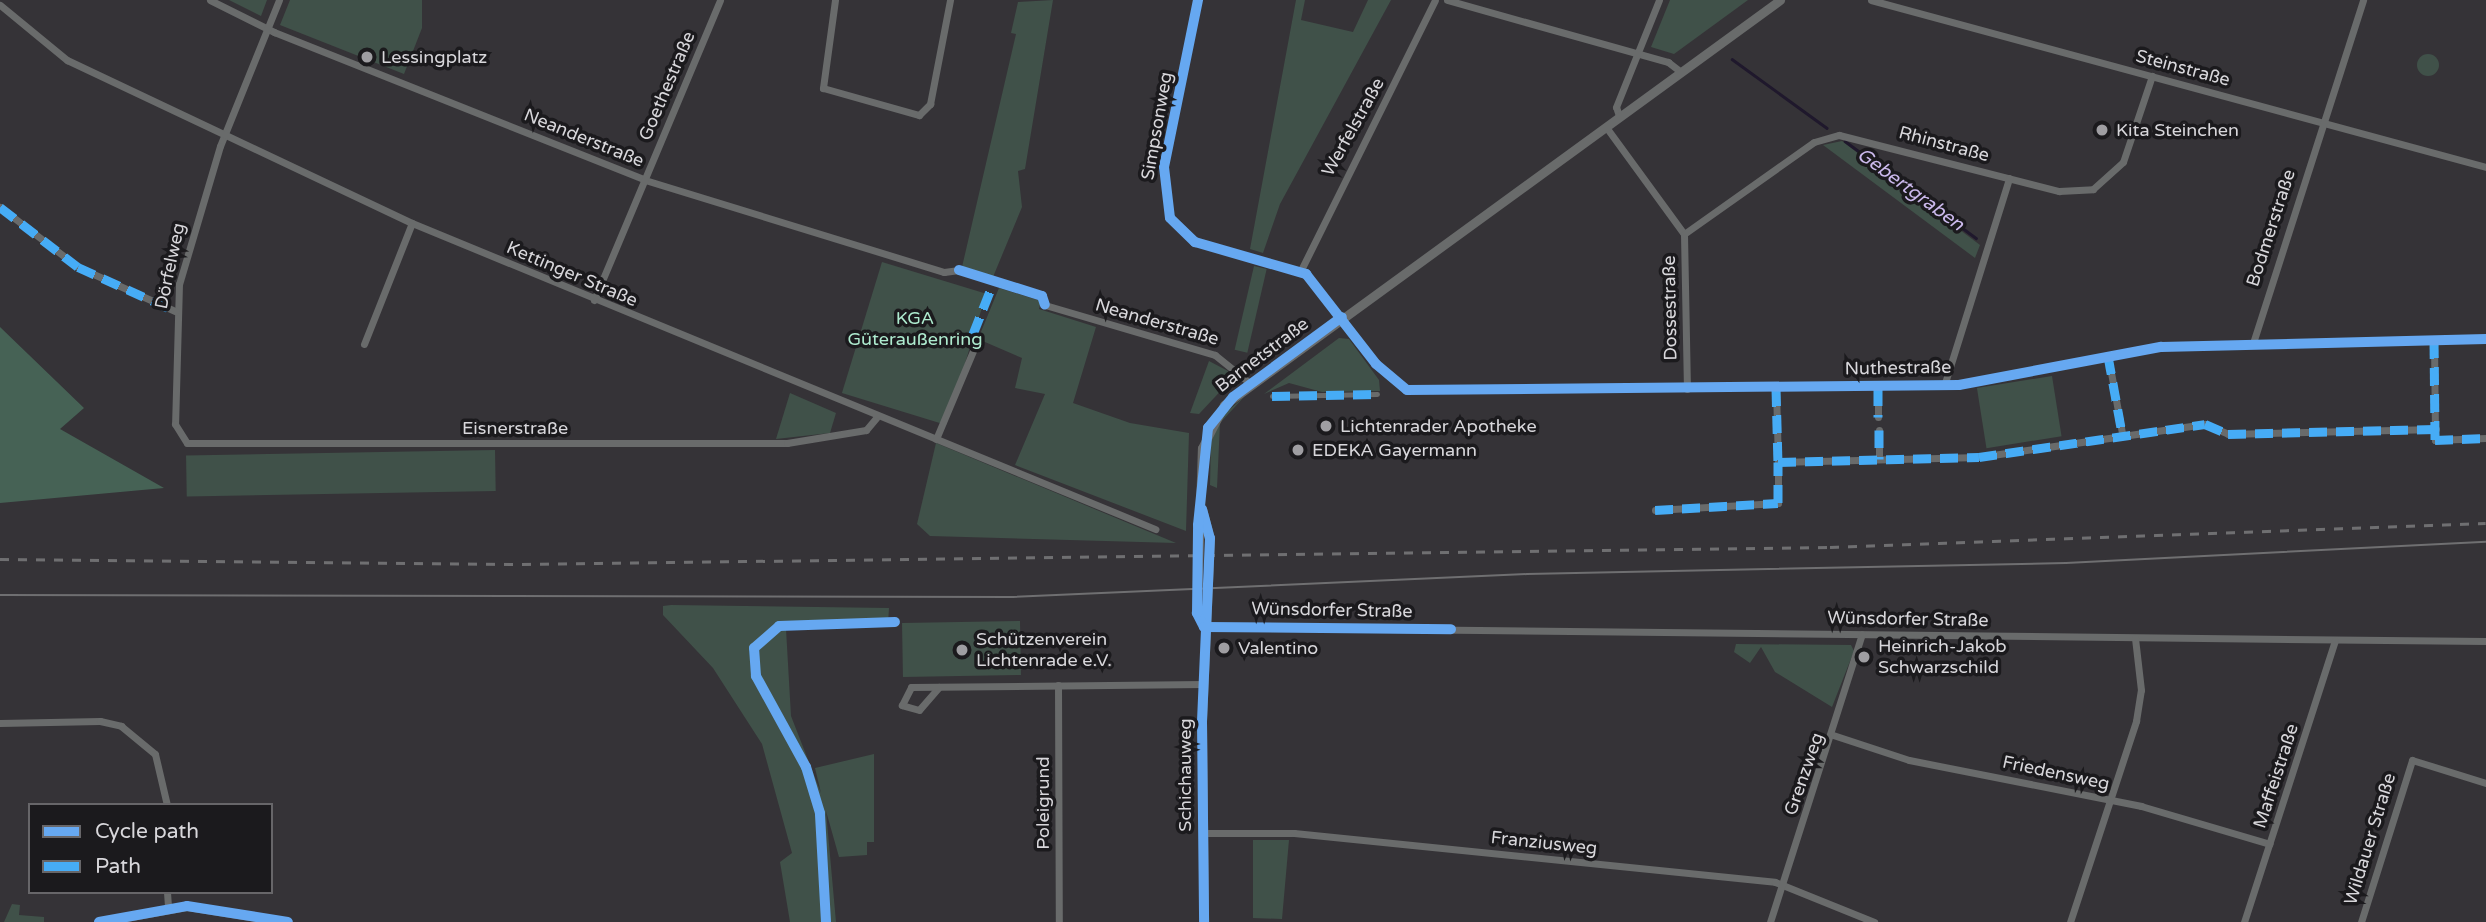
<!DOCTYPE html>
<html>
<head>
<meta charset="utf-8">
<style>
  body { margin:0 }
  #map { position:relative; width:2486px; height:922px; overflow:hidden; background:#353337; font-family:"Varela Round",sans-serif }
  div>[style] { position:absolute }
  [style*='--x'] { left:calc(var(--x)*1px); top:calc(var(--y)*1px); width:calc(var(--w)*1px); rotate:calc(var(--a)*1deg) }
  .green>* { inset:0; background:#405149; transform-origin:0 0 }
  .round { border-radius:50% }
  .forest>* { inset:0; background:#466255 }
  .stream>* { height:2.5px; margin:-1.25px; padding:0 1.25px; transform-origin:1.25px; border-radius:1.25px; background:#1f182c }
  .pedestrian>* { height:5px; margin:-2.5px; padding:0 2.5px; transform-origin:2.5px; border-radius:2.5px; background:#696b6b }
  .minor>* { height:7px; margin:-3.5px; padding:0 3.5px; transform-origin:3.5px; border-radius:3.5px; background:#696b6b }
  .tertiary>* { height:9px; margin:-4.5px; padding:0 4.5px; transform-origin:4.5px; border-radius:4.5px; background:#696b6b }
  .tram>* { height:2px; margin:-1px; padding:0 1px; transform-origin:1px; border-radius:1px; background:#6f6f71 }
  .rail>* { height:2.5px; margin-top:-1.25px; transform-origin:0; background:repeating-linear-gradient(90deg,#6f6f71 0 9px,transparent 0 18px) }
  .quiet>* { height:9px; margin-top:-4.5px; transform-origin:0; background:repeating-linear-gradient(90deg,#46acf6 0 18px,transparent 0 27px) }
  .cycleway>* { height:10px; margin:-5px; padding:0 5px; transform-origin:5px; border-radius:5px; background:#66a8f1 }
  .dots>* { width:19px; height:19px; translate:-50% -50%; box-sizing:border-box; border:4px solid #1b1a1d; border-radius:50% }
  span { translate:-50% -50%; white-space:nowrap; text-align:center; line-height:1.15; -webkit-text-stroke:7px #1b1a1d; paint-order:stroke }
  .poi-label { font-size:18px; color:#d8d7db }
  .left { translate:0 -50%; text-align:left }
  .street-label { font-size:18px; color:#d8d7db }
  .park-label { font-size:18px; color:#aeebcf }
  .water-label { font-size:19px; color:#cbb9ec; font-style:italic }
  .legend { position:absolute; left:28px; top:803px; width:245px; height:91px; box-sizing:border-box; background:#1b1a1d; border:2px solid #676669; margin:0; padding:9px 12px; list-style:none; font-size:21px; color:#d8d7db }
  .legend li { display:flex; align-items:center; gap:14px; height:35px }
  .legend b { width:35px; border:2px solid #676669 }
</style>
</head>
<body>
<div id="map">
  <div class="green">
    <div style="clip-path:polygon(229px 0,267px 0,261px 16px)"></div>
    <div style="clip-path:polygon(290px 0,422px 0,422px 28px,404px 74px,280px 25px)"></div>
    <div style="clip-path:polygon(1053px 0,1025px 169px,1018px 171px,1022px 207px,993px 277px,962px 267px,1016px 34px,1011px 33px,1018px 2px)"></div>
    <div style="clip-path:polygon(1296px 0,1305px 0,1301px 20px,1353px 32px,1368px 0,1391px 0,1280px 204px,1263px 253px,1250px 249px)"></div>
    <div style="clip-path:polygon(1670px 0,1748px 0,1674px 54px,1651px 47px)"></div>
    <div class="round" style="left:2417px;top:54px;width:22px;height:22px"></div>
    <div style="clip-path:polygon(1842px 141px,1980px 245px,1975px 258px,1823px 145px)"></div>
    <div style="left:882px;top:262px;width:109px;height:137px;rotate:17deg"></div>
    <div style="left:1254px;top:266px;width:13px;height:86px;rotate:13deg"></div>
    <div style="clip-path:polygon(999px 288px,1041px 301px,1039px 309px,1096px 327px,1073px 403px,1130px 423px,1189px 433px,1186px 531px,1015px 465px,1045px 394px,1015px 388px,1022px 358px,978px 339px)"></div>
    <div style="clip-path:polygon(1339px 338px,1349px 339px,1379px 380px,1380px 391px,1322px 392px,1289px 383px,1264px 394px)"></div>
    <div style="clip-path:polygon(1209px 361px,1228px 371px,1229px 382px,1199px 414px,1190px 413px)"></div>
    <div style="left:2052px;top:376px;width:61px;height:76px;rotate:81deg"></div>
    <div style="clip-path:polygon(790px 393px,836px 413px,830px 433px,776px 439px)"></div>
    <div style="clip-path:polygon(1245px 396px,1220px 423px,1217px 488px,1210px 485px,1211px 439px,1224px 414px)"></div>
    <div style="clip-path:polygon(936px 443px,1176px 543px,930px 536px,917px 524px)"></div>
    <div style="left:495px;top:450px;width:41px;height:309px;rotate:89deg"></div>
    <div style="clip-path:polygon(671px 605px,889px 608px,888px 624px,786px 629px,791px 716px,821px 793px,815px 768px,874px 754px,874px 842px,867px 842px,867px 855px,839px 857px,826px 811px,836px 922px,790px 922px,780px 862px,792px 853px,762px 744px,713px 668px,663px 615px,663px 606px)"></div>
    <div style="left:1020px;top:621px;width:54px;height:118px;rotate:89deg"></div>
    <div style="clip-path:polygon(1736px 644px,1851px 645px,1854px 651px,1832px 707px,1775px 672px,1761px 647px,1750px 663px,1734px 652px)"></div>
    <div style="clip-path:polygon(1253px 840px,1289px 840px,1282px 919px,1253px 918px)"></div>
    <div style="clip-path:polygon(12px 904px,20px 905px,19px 915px,44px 917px,44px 922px,4px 922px)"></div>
  </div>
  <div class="forest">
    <div style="clip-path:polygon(0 327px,84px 408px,60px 429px,164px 488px,0 503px)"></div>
  </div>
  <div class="stream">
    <div style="--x:1732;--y:59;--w:117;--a:36"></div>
    <div style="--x:1845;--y:141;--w:163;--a:36.5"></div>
  </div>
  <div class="pedestrian">
    <div style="--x:1272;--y:396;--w:105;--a:-1.1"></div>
  </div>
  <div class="minor">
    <div style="--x:210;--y:0;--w:72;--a:26.6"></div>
    <div style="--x:274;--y:32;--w:399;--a:21.7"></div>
    <div style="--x:645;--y:180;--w:313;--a:17.1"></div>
    <div style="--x:944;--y:272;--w:15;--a:-8"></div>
    <div style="--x:279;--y:0;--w:157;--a:112"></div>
    <div style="--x:220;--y:146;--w:144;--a:106.5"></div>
    <div style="--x:179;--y:284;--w:140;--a:91.6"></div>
    <div style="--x:175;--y:424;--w:22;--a:58"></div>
    <div style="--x:187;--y:443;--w:600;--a:0"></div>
    <div style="--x:787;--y:443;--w:80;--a:-9.3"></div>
    <div style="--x:866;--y:430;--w:16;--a:-50"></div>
    <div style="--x:835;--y:0;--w:89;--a:97.8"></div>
    <div style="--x:823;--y:88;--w:100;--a:15.7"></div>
    <div style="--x:919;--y:115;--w:16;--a:-45"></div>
    <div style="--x:930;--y:104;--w:106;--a:-79.1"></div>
    <div style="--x:1198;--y:0;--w:170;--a:101.5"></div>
    <div style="--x:1164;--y:167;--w:51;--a:83.3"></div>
    <div style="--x:1170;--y:218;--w:35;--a:44"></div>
    <div style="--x:1195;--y:242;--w:116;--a:16.1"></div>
    <div style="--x:1306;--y:274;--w:114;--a:52.1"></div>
    <div style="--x:1376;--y:364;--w:40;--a:40"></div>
    <div style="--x:1407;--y:390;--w:552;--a:-0.52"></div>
    <div style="--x:1959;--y:385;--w:206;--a:-10.7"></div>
    <div style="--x:2161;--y:347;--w:325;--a:-1.4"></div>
    <div style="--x:1447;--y:0;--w:230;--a:15.7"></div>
    <div style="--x:1668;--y:62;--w:16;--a:38"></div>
    <div style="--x:1871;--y:0;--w:637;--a:15.19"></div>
    <div style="--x:0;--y:5;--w:87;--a:39.4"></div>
    <div style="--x:67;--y:60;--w:382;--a:25.3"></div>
    <div style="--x:412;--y:223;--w:804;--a:22.38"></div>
    <div style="--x:1619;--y:116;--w:9;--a:-108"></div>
    <div style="--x:1616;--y:107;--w:115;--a:-68.1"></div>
    <div style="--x:1606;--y:127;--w:132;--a:53.9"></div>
    <div style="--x:1684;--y:234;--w:155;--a:88.9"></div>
    <div style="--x:0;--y:207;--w:98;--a:37.6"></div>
    <div style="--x:78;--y:267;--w:107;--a:24.4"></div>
    <div style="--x:1684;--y:234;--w:159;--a:-35.3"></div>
    <div style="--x:1814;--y:142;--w:26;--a:-16"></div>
    <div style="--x:1839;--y:135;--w:227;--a:14.3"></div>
    <div style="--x:2059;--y:191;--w:34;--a:-3"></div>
    <div style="--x:2093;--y:189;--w:40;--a:-42"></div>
    <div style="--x:2123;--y:162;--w:91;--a:-71.4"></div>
    <div style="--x:1301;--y:270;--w:301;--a:-63.6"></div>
    <div style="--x:594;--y:300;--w:325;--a:-67.2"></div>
    <div style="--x:1045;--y:305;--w:177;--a:16.4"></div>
    <div style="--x:1215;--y:355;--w:46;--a:38.9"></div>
    <div style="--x:2434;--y:340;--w:100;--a:89.4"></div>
    <div style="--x:2435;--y:440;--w:51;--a:-2.2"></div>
    <div style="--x:2253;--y:343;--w:360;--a:-72.2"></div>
    <div style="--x:364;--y:344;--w:130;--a:-68.4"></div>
    <div style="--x:2108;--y:356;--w:78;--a:79.7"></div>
    <div style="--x:1944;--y:386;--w:218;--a:-72.6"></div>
    <div style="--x:1878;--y:387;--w:30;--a:90"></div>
    <div style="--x:1776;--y:388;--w:74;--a:88.5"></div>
    <div style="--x:1778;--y:462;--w:201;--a:-1.4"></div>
    <div style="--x:1979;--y:457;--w:228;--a:-8.3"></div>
    <div style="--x:2205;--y:424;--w:25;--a:23"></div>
    <div style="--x:2228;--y:434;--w:208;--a:-1.4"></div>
    <div style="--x:1879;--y:430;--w:29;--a:90"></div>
    <div style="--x:936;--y:439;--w:101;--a:-67.2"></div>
    <div style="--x:1655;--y:510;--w:123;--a:-3.3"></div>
    <div style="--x:1778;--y:503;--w:41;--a:-90"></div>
    <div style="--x:1204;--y:627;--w:1282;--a:0.63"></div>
    <div style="--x:1058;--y:685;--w:237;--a:89.8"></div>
    <div style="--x:939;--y:687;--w:30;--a:131"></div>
    <div style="--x:919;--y:710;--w:18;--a:-164"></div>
    <div style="--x:902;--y:705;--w:20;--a:-63"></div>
    <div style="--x:911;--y:687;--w:292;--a:-0.6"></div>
    <div style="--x:0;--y:723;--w:100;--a:-1.1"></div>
    <div style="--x:100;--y:721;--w:22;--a:13"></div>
    <div style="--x:121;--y:726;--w:44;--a:39.5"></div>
    <div style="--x:155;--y:754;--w:52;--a:76.8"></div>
    <div style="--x:1833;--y:735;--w:80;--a:18.2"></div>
    <div style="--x:1909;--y:760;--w:237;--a:11.2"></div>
    <div style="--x:2141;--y:806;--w:134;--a:16.4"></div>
    <div style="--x:1203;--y:833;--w:91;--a:0"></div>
    <div style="--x:1294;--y:833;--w:483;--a:5.8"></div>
    <div style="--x:1775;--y:882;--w:107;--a:22"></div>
    <div style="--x:167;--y:892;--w:15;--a:86"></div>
    <div style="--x:1770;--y:922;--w:302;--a:-72.3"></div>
    <div style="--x:2070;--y:922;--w:212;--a:-71.8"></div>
    <div style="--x:2136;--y:721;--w:31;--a:-81"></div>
    <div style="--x:2141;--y:690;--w:52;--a:-96.6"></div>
    <div style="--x:2244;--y:922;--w:296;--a:-72.1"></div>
    <div style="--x:2361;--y:922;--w:170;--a:-72.5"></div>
    <div style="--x:2412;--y:760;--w:77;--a:17.3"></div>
  </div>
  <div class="tertiary">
    <div style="--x:1202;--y:509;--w:30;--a:75"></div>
    <div style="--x:1210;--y:538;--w:184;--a:92.5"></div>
    <div style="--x:1202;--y:722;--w:200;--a:89.4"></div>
    <div style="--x:1204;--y:627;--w:24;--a:-107"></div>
    <div style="--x:1197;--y:604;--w:156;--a:-88.2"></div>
    <div style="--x:1202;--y:448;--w:48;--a:-62.9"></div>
    <div style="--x:1224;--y:405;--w:688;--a:-36.07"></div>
    <div style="--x:99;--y:922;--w:89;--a:-10.3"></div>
    <div style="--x:187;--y:906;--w:102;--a:9"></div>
  </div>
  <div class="tram">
    <div style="--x:0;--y:595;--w:1013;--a:0.11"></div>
    <div style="--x:1013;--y:597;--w:515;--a:-2.56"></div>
    <div style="--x:1527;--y:574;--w:539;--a:-1.17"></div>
    <div style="--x:2066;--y:563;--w:421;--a:-2.9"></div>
  </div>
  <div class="rail">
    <div style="--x:0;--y:559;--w:522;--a:0.55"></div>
    <div style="--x:522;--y:564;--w:1308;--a:-0.74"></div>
    <div style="--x:1830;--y:547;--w:656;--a:-2.1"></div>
  </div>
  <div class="quiet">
    <div style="--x:0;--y:207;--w:98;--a:37.6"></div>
    <div style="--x:78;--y:267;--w:107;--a:24.4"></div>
    <div style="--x:2434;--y:340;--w:100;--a:89.4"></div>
    <div style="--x:2435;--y:440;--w:51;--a:-2.2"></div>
    <div style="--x:975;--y:346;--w:12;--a:-99"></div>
    <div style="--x:973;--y:334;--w:57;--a:-68.4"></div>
    <div style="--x:2108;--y:356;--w:78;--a:79.7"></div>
    <div style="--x:1878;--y:387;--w:30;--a:90"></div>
    <div style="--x:1776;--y:388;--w:74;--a:88.5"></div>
    <div style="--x:1778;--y:462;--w:201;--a:-1.4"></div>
    <div style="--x:1979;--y:457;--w:228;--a:-8.3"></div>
    <div style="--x:2205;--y:424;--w:25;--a:23"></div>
    <div style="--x:2228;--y:434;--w:208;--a:-1.4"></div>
    <div style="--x:1272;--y:396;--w:105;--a:-1.1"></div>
    <div style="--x:1879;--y:430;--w:29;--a:90"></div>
    <div style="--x:1655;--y:510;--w:123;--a:-3.3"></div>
    <div style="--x:1778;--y:503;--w:41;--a:-90"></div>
  </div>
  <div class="cycleway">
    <div style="--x:1198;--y:0;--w:170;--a:101.5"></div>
    <div style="--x:1164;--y:167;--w:51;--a:83.3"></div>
    <div style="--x:1170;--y:218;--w:35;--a:44"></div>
    <div style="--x:1195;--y:242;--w:116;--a:16.1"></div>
    <div style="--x:1306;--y:274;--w:114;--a:52.1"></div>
    <div style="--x:1376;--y:364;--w:40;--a:40"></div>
    <div style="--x:1407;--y:390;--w:552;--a:-0.52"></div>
    <div style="--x:1959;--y:385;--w:206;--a:-10.7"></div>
    <div style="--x:2161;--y:347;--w:325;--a:-1.4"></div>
    <div style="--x:959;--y:270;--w:87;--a:17.4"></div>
    <div style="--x:1042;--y:296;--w:9;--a:72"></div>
    <div style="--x:1202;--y:509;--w:30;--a:75"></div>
    <div style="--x:1210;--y:538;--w:184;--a:92.5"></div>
    <div style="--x:1202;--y:722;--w:200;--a:89.4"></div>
    <div style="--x:1204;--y:627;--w:16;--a:-117"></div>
    <div style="--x:1197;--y:613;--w:88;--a:-89.3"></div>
    <div style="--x:1198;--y:525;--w:98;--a:-84.1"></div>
    <div style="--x:1208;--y:428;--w:40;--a:-51"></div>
    <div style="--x:1233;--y:397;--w:135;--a:-36.3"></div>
    <div style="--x:1204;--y:627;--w:247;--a:0.5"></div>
    <div style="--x:99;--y:922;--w:89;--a:-10.3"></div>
    <div style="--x:187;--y:906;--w:102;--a:9"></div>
    <div style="--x:826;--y:922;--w:109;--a:-93.2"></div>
    <div style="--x:820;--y:813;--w:48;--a:-106.9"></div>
    <div style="--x:806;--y:767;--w:104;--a:-118.8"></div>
    <div style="--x:756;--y:676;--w:28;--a:-94"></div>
    <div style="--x:754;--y:648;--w:33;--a:-41"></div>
    <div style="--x:779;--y:626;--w:116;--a:-2"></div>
  </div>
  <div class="dots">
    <div style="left:367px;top:57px;background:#9f9ea2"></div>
    <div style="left:2102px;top:130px;background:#9f9ea2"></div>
    <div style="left:1326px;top:426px;background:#9f9ea2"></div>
    <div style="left:1298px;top:450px;background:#9f9ea2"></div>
    <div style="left:1224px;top:648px;background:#9f9ea2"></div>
    <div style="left:962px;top:650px;background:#9f9ea2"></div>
    <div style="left:1864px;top:657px;background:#9f9ea2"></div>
  </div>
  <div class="poi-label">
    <span class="left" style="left:381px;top:57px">Lessingplatz</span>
    <span class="left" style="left:2116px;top:130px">Kita Steinchen</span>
    <span class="left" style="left:1340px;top:426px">Lichtenrader Apotheke</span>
    <span class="left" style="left:1312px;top:450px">EDEKA Gayermann</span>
    <span class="left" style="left:976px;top:650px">Schützenverein<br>Lichtenrade e.V.</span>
    <span class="left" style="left:1878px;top:657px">Heinrich-Jakob<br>Schwarzschild</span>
    <span class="left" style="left:1238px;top:648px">Valentino</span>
  </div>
  <div class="street-label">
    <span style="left:2183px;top:68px;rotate:15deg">Steinstraße</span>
    <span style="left:667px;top:86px;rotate:-67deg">Goethestraße</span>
    <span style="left:1157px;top:126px;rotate:-80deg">Simpsonweg</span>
    <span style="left:1353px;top:127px;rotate:-61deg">Werfelstraße</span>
    <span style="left:584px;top:138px;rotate:22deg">Neanderstraße</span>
    <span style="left:1944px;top:144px;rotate:15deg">Rhinstraße</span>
    <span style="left:2271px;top:228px;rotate:-72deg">Bodmerstraße</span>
    <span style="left:170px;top:266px;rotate:-78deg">Dörfelweg</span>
    <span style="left:572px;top:274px;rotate:23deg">Kettinger Straße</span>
    <span style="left:1670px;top:308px;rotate:-91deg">Dossestraße</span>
    <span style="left:1157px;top:322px;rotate:16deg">Neanderstraße</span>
    <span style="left:1262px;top:355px;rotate:-37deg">Barnetstraße</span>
    <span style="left:1898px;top:368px;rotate:-1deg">Nuthestraße</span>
    <span style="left:515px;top:428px">Eisnerstraße</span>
    <span style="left:1332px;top:610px;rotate:1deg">Wünsdorfer Straße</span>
    <span style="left:1908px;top:619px;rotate:1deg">Wünsdorfer Straße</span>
    <span style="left:2056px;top:773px;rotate:12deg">Friedensweg</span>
    <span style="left:1804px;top:774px;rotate:-71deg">Grenzweg</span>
    <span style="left:1185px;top:775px;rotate:-90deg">Schichauweg</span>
    <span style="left:2276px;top:776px;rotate:-72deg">Maffeistraße</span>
    <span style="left:1043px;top:803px;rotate:-90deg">Poleigrund</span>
    <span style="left:2370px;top:839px;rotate:-73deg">Wildauer Straße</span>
    <span style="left:1544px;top:843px;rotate:6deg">Franziusweg</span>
  </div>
  <div class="park-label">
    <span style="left:915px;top:329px">KGA<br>Güteraußenring</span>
  </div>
  <div class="water-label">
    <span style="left:1910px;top:190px;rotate:36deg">Gebertgraben</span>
  </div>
  <ul class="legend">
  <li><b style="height:9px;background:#66a8f1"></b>Cycle path</li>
  <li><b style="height:9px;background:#46acf6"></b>Path</li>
  </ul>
</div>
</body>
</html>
